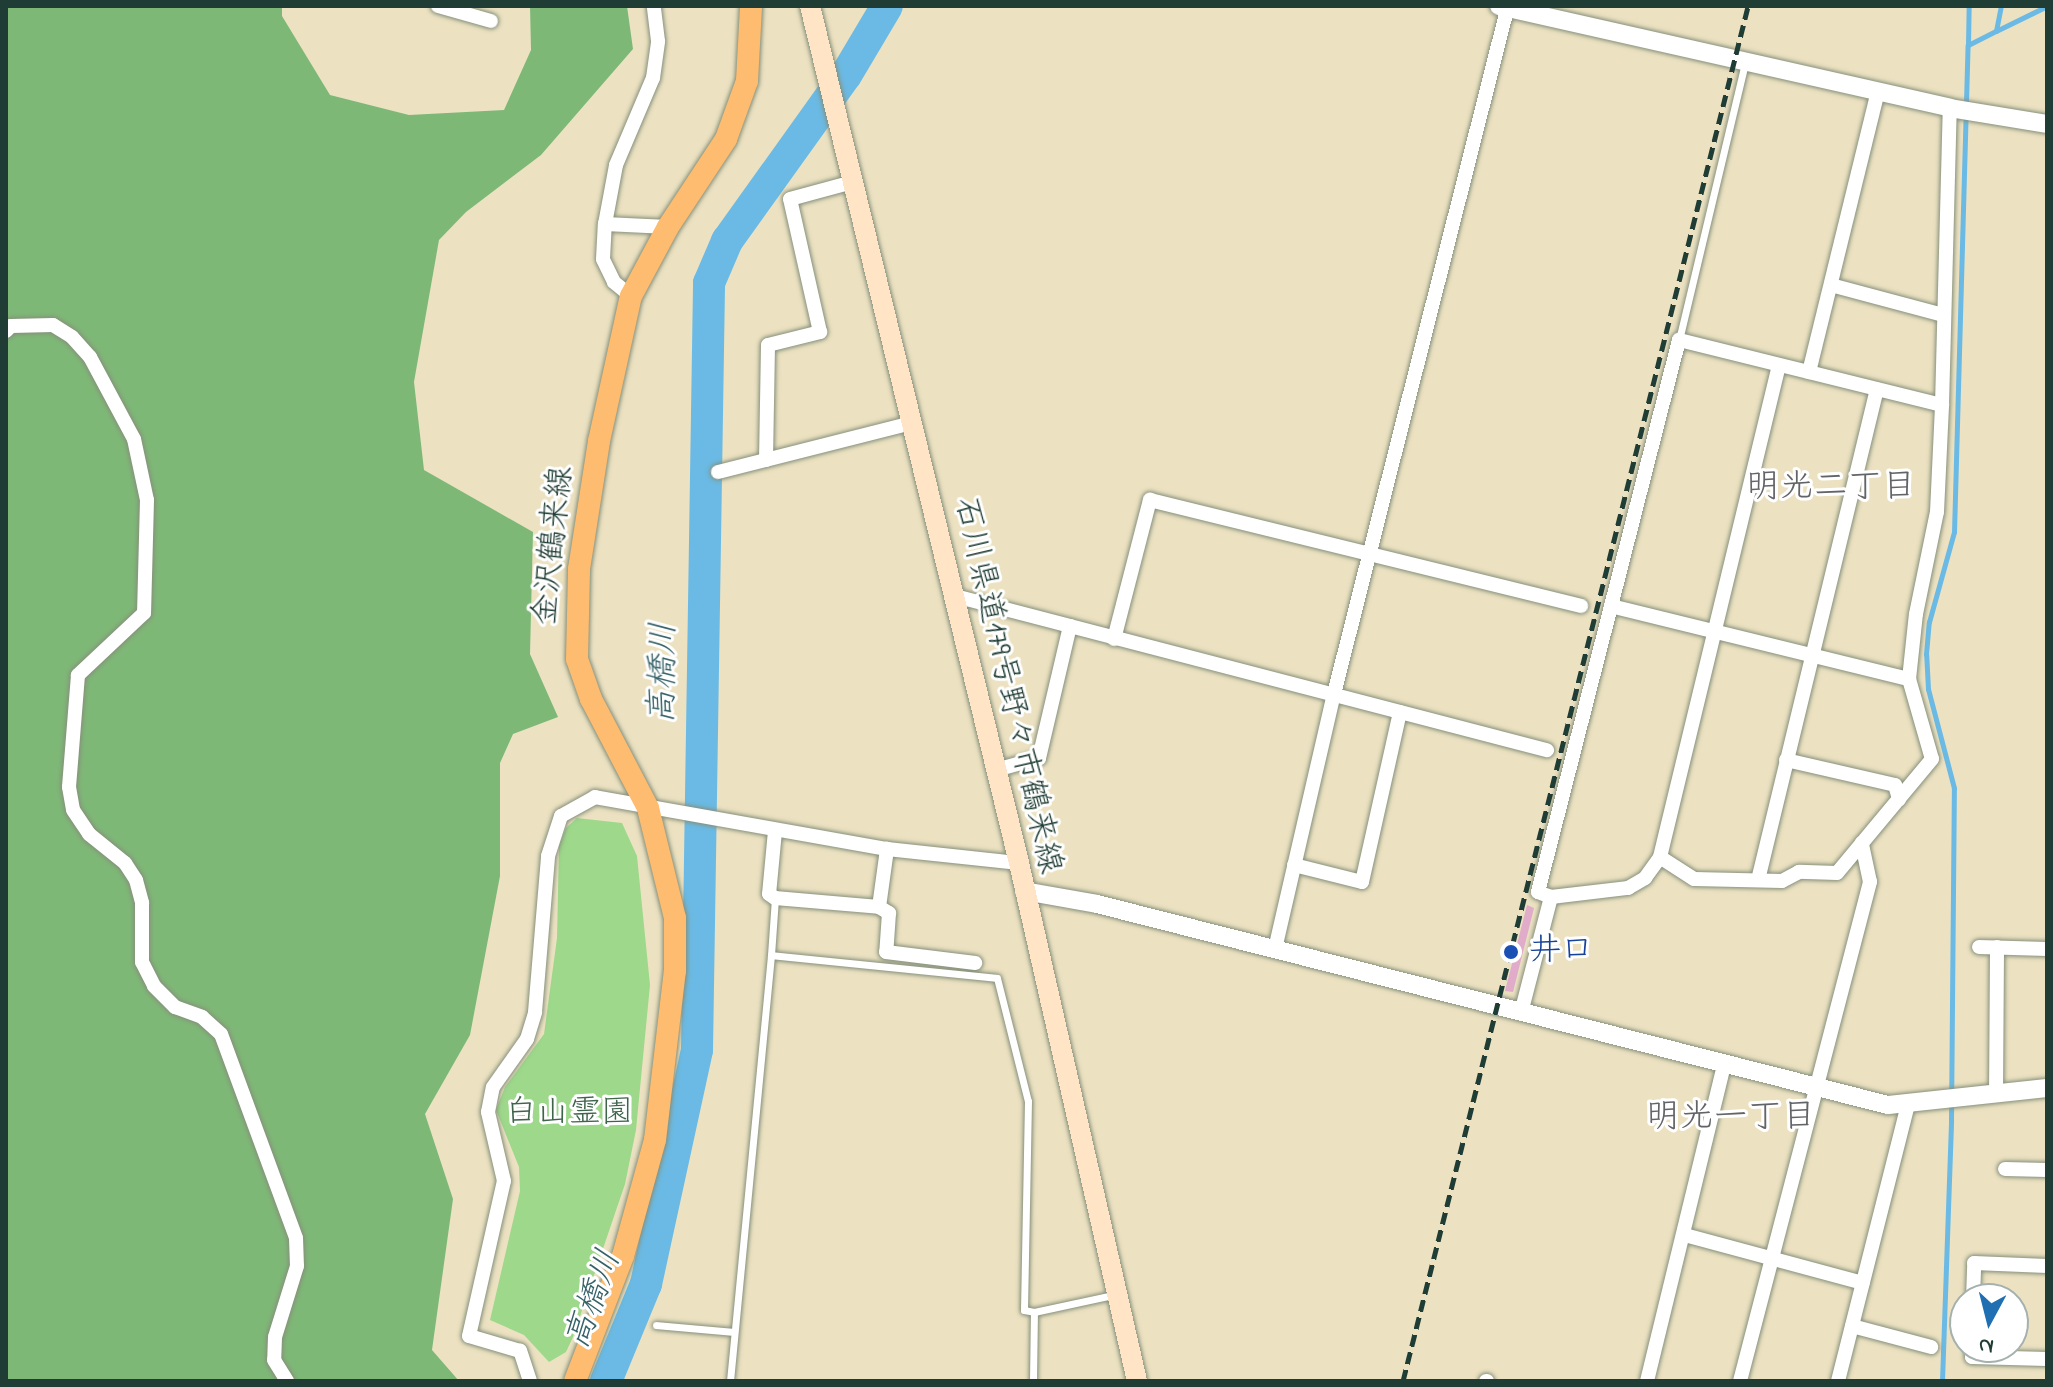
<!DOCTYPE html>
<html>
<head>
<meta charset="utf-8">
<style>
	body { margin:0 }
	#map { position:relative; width:2053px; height:1387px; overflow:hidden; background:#ece2c2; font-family:"Indie Flower","Klee One",sans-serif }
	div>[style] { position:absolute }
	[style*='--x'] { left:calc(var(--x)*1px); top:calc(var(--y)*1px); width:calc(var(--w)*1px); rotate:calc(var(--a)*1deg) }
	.green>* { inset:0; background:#9dd88b }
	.forest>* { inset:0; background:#7eb877 }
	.stream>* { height:5px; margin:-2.5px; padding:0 2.5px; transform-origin:2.5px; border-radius:2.5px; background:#6abae5 }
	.river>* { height:32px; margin:-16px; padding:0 16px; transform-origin:16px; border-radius:16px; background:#6abae5 }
	.building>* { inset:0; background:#e0acca }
	.roads { filter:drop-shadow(0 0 2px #86907b) drop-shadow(0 0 2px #86907b) }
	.service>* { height:7px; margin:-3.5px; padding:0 3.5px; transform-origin:3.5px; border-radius:3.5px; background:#fff }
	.minor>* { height:14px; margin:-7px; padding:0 7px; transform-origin:7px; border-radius:7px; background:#fff }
	.tertiary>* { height:18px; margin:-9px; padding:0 9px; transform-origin:9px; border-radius:9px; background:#fff }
	.secondary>* { height:20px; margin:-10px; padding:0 10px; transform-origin:10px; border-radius:10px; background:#ffe4c6 }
	.primary>* { height:22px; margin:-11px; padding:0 11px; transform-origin:11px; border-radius:11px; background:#febc70 }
	.rail>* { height:5px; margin-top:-2.5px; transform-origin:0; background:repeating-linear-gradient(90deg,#1f3d34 0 12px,transparent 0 18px) }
	.dots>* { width:22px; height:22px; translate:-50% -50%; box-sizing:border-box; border:4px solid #fff; border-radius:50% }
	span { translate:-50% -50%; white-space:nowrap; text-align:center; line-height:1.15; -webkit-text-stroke:6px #fff; paint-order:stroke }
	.street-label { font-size:32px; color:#1f3d34 }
	.transit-label { font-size:32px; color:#164399 }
	.left { translate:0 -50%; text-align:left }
	.park-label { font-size:32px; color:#3e644a }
	.neighbourhood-label { font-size:34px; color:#636468 }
	.water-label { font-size:34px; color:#366269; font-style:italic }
	.frame { position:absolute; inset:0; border:8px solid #1f3d34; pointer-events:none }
	.north { position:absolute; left:1949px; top:1283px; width:80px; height:80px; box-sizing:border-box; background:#fff; border:2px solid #a5b1ae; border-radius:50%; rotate:187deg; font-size:22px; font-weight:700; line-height:32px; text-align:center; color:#1f3d34 }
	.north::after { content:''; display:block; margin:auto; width:28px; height:36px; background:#1f6fb2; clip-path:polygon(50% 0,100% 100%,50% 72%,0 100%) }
</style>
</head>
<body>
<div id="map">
	<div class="green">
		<div style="clip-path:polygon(577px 818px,622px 823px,637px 856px,650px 985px,636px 1130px,625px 1184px,573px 1337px,566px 1352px,549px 1362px,524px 1335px,490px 1320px,520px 1191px,519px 1167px,496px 1110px,505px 1087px,544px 1034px,557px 938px,559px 846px,566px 828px)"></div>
	</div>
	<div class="forest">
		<div style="clip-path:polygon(6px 6px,282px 6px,282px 16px,330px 95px,409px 115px,504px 110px,531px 50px,530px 6px,627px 6px,633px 49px,541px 155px,466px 212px,439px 240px,414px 382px,424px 470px,533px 532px,530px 654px,558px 717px,513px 734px,500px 763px,500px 876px,470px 1035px,425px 1114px,453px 1199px,432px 1350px,459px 1381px,6px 1381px)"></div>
	</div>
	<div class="stream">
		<div style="--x:1996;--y:31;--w:57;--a:-26.1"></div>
		<div style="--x:1968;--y:45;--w:39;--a:-89"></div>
		<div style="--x:1942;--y:1381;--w:261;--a:-88"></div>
		<div style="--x:1951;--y:1120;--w:332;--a:-89.5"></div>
		<div style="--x:1954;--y:788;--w:102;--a:-104.7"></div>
		<div style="--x:1928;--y:689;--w:35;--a:-93"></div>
		<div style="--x:1926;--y:654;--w:32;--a:-85"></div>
		<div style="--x:1929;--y:622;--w:93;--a:-74.5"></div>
		<div style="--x:1954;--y:532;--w:487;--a:-88.4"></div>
		<div style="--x:1968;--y:45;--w:31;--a:-27"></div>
		<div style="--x:1996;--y:31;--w:25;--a:-79"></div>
	</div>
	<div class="river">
		<div style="--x:606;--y:1381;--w:105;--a:-67.6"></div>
		<div style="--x:646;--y:1284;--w:239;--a:-77.7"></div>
		<div style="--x:697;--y:1050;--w:767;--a:-89.1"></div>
		<div style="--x:709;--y:283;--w:46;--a:-66.8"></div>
		<div style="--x:727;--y:241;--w:204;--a:-54.4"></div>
		<div style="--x:846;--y:75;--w:80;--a:-59.3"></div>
	</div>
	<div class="building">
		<div style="clip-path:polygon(1527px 905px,1534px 908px,1513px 992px,1505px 991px)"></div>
	</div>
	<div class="roads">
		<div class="service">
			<div style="--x:1679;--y:340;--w:286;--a:-76.6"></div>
			<div style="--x:775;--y:898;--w:57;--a:94"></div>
			<div style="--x:771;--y:955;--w:227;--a:5.8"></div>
			<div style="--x:997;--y:978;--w:127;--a:75.9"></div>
			<div style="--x:1028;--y:1101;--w:209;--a:91.1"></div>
			<div style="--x:1024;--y:1310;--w:10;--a:11"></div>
			<div style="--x:656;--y:1325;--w:78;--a:5.1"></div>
			<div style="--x:730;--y:1381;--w:428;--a:-84.5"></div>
			<div style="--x:1033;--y:1381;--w:69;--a:-89.2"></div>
			<div style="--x:1034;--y:1312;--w:85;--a:-12.2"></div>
		</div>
		<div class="minor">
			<div style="--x:438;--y:6;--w:55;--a:15.8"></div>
			<div style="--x:605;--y:224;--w:63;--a:2.7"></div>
			<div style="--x:1831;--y:285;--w:116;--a:15"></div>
			<div style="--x:631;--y:296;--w:22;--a:-141"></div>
			<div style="--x:614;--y:282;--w:25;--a:-116"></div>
			<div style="--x:603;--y:259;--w:35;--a:-87"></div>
			<div style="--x:605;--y:224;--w:60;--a:-79.4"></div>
			<div style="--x:616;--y:165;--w:95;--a:-67"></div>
			<div style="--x:653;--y:78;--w:37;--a:-82"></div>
			<div style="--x:658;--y:41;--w:35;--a:-97"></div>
			<div style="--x:6;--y:331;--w:7;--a:-45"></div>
			<div style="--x:11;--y:326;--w:42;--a:-1.4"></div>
			<div style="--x:53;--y:325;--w:22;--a:32"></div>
			<div style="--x:72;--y:337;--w:27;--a:48"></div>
			<div style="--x:90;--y:357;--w:93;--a:61.8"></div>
			<div style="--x:134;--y:439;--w:62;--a:78"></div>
			<div style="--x:147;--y:500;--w:113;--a:91.5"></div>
			<div style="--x:144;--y:613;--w:91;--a:136.8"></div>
			<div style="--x:78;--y:675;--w:112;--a:94.6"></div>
			<div style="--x:69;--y:787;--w:23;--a:80"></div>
			<div style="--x:73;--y:810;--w:29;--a:56"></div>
			<div style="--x:89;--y:834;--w:46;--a:38.9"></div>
			<div style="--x:125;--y:863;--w:20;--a:57"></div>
			<div style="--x:136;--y:880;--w:24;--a:75"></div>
			<div style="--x:142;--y:903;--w:59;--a:90"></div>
			<div style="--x:142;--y:962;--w:27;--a:63"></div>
			<div style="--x:154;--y:986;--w:30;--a:45"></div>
			<div style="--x:175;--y:1007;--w:29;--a:20"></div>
			<div style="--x:202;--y:1017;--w:25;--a:42"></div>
			<div style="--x:221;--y:1034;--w:217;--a:69.8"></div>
			<div style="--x:296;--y:1238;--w:28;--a:88"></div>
			<div style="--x:297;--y:1266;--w:74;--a:107.2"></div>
			<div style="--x:275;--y:1337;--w:23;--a:92"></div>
			<div style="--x:274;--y:1360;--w:25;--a:58"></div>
			<div style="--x:1809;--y:372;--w:288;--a:-76.2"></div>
			<div style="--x:766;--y:460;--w:115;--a:-89"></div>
			<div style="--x:768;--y:345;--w:54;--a:-14"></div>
			<div style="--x:820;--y:332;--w:136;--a:-102.7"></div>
			<div style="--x:790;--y:199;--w:65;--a:-15.1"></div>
			<div style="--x:718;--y:472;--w:199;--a:-14.2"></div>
			<div style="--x:955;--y:596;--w:119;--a:14.6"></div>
			<div style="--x:1070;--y:626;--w:136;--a:103.2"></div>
			<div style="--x:1039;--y:758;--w:45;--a:164.4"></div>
			<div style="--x:1611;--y:606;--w:307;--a:13.8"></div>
			<div style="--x:1909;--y:679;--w:83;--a:74"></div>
			<div style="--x:1932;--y:759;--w:148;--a:129.8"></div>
			<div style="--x:1837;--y:873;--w:38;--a:-178"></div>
			<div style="--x:1799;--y:872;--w:19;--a:152"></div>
			<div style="--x:1782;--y:881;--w:88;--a:-178.7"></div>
			<div style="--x:1694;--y:879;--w:40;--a:-147.1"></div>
			<div style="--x:1070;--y:626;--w:493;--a:14.6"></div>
			<div style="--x:1114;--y:639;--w:144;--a:-75.5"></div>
			<div style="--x:1150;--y:500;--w:444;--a:13.8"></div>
			<div style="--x:1909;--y:679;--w:65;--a:-83.9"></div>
			<div style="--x:1916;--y:614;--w:104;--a:-78.4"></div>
			<div style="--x:1937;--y:512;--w:107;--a:-87.3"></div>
			<div style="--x:1786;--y:760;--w:112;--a:12.9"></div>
			<div style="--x:1895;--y:785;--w:15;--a:74"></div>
			<div style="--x:775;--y:831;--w:63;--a:95.4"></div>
			<div style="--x:769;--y:894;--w:7;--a:34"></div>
			<div style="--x:775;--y:898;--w:104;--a:4.9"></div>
			<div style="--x:879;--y:907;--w:59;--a:-82.1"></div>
			<div style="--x:1294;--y:865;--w:70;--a:14"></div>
			<div style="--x:1362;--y:882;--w:174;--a:-77.4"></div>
			<div style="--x:1758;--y:880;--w:505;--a:-76.38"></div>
			<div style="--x:1551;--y:897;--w:78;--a:-6.7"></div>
			<div style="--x:1628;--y:888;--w:20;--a:-30"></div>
			<div style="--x:1645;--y:878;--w:26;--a:-54"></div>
			<div style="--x:1660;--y:857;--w:506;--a:-76.4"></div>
			<div style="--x:879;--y:907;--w:12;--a:31"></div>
			<div style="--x:889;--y:913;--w:39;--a:94"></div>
			<div style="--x:886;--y:952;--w:90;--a:7"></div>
			<div style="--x:1979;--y:947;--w:68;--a:1.7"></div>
			<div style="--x:1275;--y:949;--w:262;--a:-77"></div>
			<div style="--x:1334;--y:694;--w:710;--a:-75.81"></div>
			<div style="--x:1521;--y:1013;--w:120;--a:-75.5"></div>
			<div style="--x:1551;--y:897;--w:14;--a:-159"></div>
			<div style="--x:1538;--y:892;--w:570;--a:-75.67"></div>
			<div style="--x:1679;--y:340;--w:271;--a:13.9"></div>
			<div style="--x:1942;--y:405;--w:297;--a:-88.5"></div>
			<div style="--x:1996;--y:1095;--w:148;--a:-89.6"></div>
			<div style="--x:2005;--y:1169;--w:42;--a:1.4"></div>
			<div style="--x:1685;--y:1235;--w:184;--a:15.1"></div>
			<div style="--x:1973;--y:1299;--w:36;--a:-88"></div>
			<div style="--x:1974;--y:1263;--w:73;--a:2.4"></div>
			<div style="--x:1852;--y:1326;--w:82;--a:14.9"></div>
			<div style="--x:1972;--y:1347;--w:10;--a:90"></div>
			<div style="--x:1972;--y:1357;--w:75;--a:1.5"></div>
			<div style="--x:530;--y:1381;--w:32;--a:-108"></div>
			<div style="--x:520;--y:1351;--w:53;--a:-163.6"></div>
			<div style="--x:469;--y:1336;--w:159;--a:-77.3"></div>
			<div style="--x:504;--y:1181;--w:71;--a:-103.1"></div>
			<div style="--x:488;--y:1112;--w:25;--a:-79"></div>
			<div style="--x:493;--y:1087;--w:59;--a:-54.7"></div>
			<div style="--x:527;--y:1039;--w:28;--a:-73"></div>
			<div style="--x:535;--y:1012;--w:157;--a:-85.2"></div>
			<div style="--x:548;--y:856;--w:42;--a:-72"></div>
			<div style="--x:561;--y:816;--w:39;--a:-29"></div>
			<div style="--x:595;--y:797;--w:297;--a:10.1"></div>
			<div style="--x:887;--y:849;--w:133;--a:6.1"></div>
			<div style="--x:1486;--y:1381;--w:1;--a:0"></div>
			<div style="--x:1647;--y:1381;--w:326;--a:-76.3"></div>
			<div style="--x:1740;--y:1381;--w:516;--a:-75.4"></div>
			<div style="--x:1870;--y:882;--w:40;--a:-102"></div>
			<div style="--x:1838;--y:1381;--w:285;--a:-75.8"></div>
		</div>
		<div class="tertiary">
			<div style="--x:1499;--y:6;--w:462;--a:12.7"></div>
			<div style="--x:1950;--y:108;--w:98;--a:9.4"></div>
			<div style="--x:1024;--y:891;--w:74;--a:10.1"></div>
			<div style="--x:1097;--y:904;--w:816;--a:14.26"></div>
			<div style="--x:1888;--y:1105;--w:160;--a:-6.1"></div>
		</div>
		<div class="secondary">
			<div style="--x:810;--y:6;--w:882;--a:76.29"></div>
			<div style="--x:1019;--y:863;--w:531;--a:77.17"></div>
		</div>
		<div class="primary">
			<div style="--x:575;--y:1381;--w:134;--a:-69"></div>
			<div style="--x:623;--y:1256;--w:120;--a:-74.6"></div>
			<div style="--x:655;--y:1140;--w:170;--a:-83.3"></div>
			<div style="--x:675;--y:971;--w:53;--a:-90"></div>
			<div style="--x:675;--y:918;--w:113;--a:-103.8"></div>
			<div style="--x:648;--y:808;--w:123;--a:-117.6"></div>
			<div style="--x:591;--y:699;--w:42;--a:-109.3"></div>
			<div style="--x:577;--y:659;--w:90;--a:-88.7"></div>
			<div style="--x:579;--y:569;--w:130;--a:-81.1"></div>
			<div style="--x:599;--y:441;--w:148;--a:-77.6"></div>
			<div style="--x:631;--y:296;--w:78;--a:-61.8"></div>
			<div style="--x:668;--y:227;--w:105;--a:-56.6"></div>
			<div style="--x:726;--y:139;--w:62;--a:-70.1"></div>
			<div style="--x:747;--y:81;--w:75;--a:-86.9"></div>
		</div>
	</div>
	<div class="rail">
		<div style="--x:1403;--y:1381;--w:1418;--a:-75.91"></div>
	</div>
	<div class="dots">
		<div style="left:1511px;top:952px;background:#1a4fb4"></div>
	</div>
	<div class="street-label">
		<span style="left:555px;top:546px;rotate:-84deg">金沢鶴来線</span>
		<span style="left:1006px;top:686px;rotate:77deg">石川県道179号野々市鶴来線</span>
	</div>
	<div class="transit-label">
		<span class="left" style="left:1529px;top:952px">井口</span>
	</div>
	<div class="park-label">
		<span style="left:569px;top:1114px">白山霊園</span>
	</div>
	<div class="neighbourhood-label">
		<span style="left:1831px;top:489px">明光二丁目</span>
		<span style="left:1731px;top:1119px">明光一丁目</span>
	</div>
	<div class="water-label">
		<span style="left:665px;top:673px;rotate:-89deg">高橋川</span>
		<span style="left:595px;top:1300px;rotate:-70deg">高橋川</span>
	</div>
	<div class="frame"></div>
	<div class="north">N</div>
</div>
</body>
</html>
